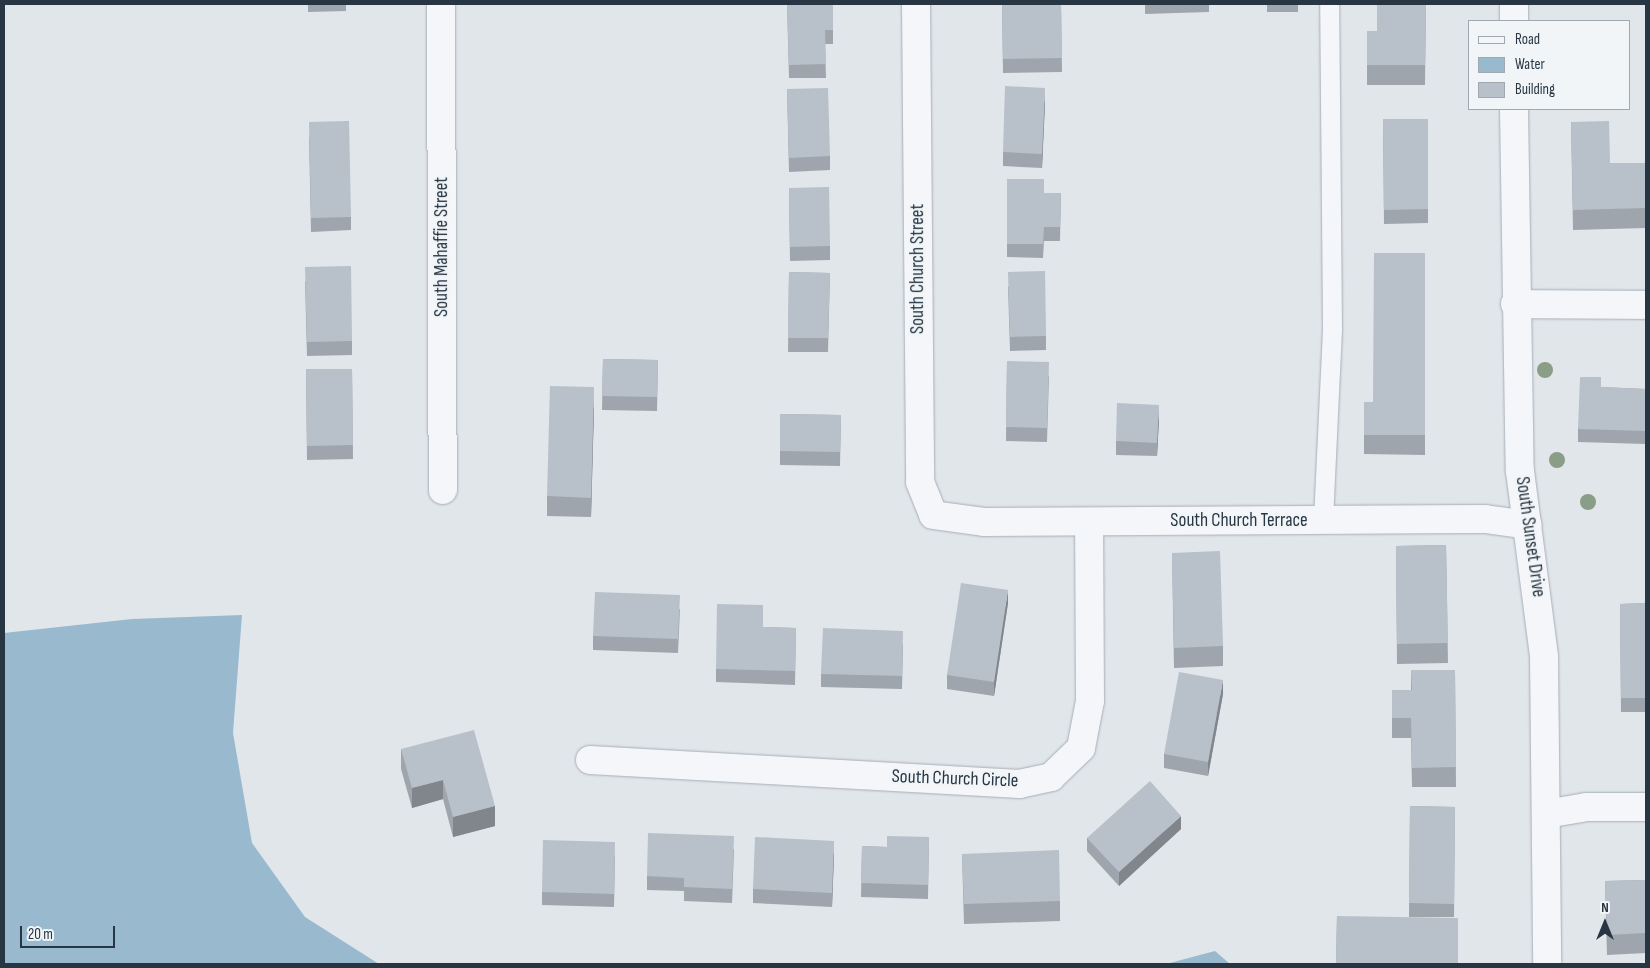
<!DOCTYPE html>
<html>
<head>
<meta charset="utf-8">
<style>
	body { margin:0 }
	#map { position:relative; width:1650px; height:968px; overflow:hidden; background:#e1e6eb; font-family:"Sofia Sans Condensed",sans-serif }
	div>[style] { position:absolute }
	[style*='--x'] { left:calc(var(--x)*1px); top:calc(var(--y)*1px); width:calc(var(--w)*1px); rotate:calc(var(--a)*1deg) }
	.water>* { inset:0; background:#99b9ce }
	.roads { filter:drop-shadow(0 0 1px #a6aeb6) drop-shadow(0 0 1px #a6aeb6) }
	.service>* { height:19px; margin:-9.5px; padding:0 9.5px; transform-origin:9.5px; border-radius:9.5px; background:#f4f6f9 }
	.minor>* { height:28px; margin:-14px; padding:0 14px; transform-origin:14px; border-radius:14px; background:#f4f6f9 }
	.trees>* { width:16px; height:16px; margin:-8px; border-radius:50%; background:#8a9d86 }
	.wall>* { inset:0; background:#9ea5ad }
	.shaded-wall>* { inset:0; background:#81868d }
	.building>* { inset:0; background:#b8c0c9 }
	span { translate:-50% -50%; white-space:nowrap; text-align:center; line-height:1.15; -webkit-text-stroke:4px #f1f5f8; paint-order:stroke }
	.street-label { font-size:19px; color:#283644 }
	.frame { position:absolute; inset:0; border:5px solid #283644; pointer-events:none }
	.legend { position:absolute; left:1468px; top:20px; width:162px; height:90px; box-sizing:border-box; background:#f1f5f8; border:1px solid #a1a9b0; margin:0; padding:6px 9px; list-style:none; font-size:15px; color:#283644 }
	.legend li { display:flex; align-items:center; gap:10px; height:25px }
	.legend b { width:25px; border:1px solid #a1a9b0 }
	.north { position:absolute; left:1580px; top:898px; width:50px; height:50px; -webkit-text-stroke:4px #f1f5f8; paint-order:stroke; rotate:0deg; font-size:14px; font-weight:700; line-height:20px; text-align:center; color:#283644 }
	.north::after { content:''; display:block; margin:auto; width:18px; height:22px; background:#283644; clip-path:polygon(50% 0,100% 100%,50% 72%,0 100%) }
	.scale { position:absolute; left:20px; top:926px; width:95px; height:22px; box-sizing:border-box; border:2px solid #283644; border-top:0; padding-left:6px; font-size:15px; line-height:18px; white-space:nowrap; color:#283644; -webkit-text-stroke:4px #f1f5f8; paint-order:stroke }
</style>
</head>
<body>
<div id="map">
	<div class="water">
		<div style="clip-path:polygon(242px 615px,233px 733px,252px 843px,305px 917px,379px 964px,4px 964px,4px 633px,132px 619px)"></div>
		<div style="clip-path:polygon(1215px 951px,1230px 964px,1166px 964px)"></div>
	</div>
	<div class="roads">
		<div class="service">
			<div style="--x:1323;--y:520;--w:192;--a:-87.3"></div>
			<div style="--x:1332;--y:328;--w:324;--a:-90.5"></div>
		</div>
		<div class="minor">
			<div style="--x:441;--y:4;--w:486;--a:89.8"></div>
			<div style="--x:916;--y:4;--w:478;--a:89.5"></div>
			<div style="--x:920;--y:482;--w:35;--a:68"></div>
			<div style="--x:933;--y:515;--w:51;--a:7.8"></div>
			<div style="--x:984;--y:522;--w:501;--a:-0.34"></div>
			<div style="--x:1485;--y:519;--w:43;--a:7.9"></div>
			<div style="--x:1514;--y:4;--w:17;--a:90"></div>
			<div style="--x:1514;--y:109;--w:362;--a:89.1"></div>
			<div style="--x:1520;--y:471;--w:188;--a:82.6"></div>
			<div style="--x:1544;--y:657;--w:307;--a:89.4"></div>
			<div style="--x:1515;--y:304;--w:131;--a:0.4"></div>
			<div style="--x:590;--y:760;--w:430;--a:3.2"></div>
			<div style="--x:1019;--y:784;--w:33;--a:-12"></div>
			<div style="--x:1051;--y:777;--w:42;--a:-44"></div>
			<div style="--x:1081;--y:748;--w:48;--a:-79.2"></div>
			<div style="--x:1090;--y:701;--w:179;--a:-90.3"></div>
			<div style="--x:1546;--y:814;--w:42;--a:-9.7"></div>
			<div style="--x:1587;--y:807;--w:59;--a:0"></div>
		</div>
	</div>
	<div class="trees">
		<div style="left:1545px;top:370px"></div>
		<div style="left:1557px;top:460px"></div>
		<div style="left:1588px;top:502px"></div>
	</div>
	<div class="wall">
		<div style="clip-path:polygon(308px 4px,346px 4px,346px 11px,308px 12px)"></div>
		<div style="clip-path:polygon(787px 4px,833px 4px,833px 44px,825px 44px,826px 78px,789px 78px)"></div>
		<div style="clip-path:polygon(1002px 4px,1061px 4px,1062px 72px,1003px 73px)"></div>
		<div style="clip-path:polygon(1145px 4px,1209px 4px,1209px 12px,1145px 14px)"></div>
		<div style="clip-path:polygon(1267px 4px,1298px 4px,1298px 12px,1267px 12px)"></div>
		<div style="clip-path:polygon(1426px 4px,1425px 85px,1367px 85px,1367px 31px,1377px 31px)"></div>
		<div style="clip-path:polygon(787px 89px,830px 156px,830px 170px,789px 172px)"></div>
		<div style="clip-path:polygon(1045px 102px,1042px 168px,1003px 166px,1003px 152px)"></div>
		<div style="clip-path:polygon(1383px 119px,1428px 119px,1428px 223px,1384px 224px)"></div>
		<div style="clip-path:polygon(1571px 122px,1610px 163px,1646px 163px,1646px 228px,1573px 230px)"></div>
		<div style="clip-path:polygon(309px 136px,351px 217px,351px 230px,311px 232px)"></div>
		<div style="clip-path:polygon(1007px 179px,1044px 193px,1061px 193px,1060px 241px,1044px 241px,1043px 258px,1007px 257px)"></div>
		<div style="clip-path:polygon(789px 188px,830px 246px,830px 260px,790px 261px)"></div>
		<div style="clip-path:polygon(1425px 253px,1425px 455px,1364px 454px,1364px 402px,1373px 402px)"></div>
		<div style="clip-path:polygon(789px 272px,830px 273px,828px 352px,788px 352px)"></div>
		<div style="clip-path:polygon(305px 281px,352px 341px,352px 355px,307px 356px)"></div>
		<div style="clip-path:polygon(1008px 286px,1046px 336px,1046px 350px,1010px 351px)"></div>
		<div style="clip-path:polygon(603px 359px,658px 360px,657px 411px,602px 410px)"></div>
		<div style="clip-path:polygon(1007px 361px,1049px 376px,1047px 442px,1006px 441px)"></div>
		<div style="clip-path:polygon(306px 369px,352px 369px,353px 459px,307px 460px)"></div>
		<div style="clip-path:polygon(1601px 387px,1646px 389px,1646px 444px,1578px 442px,1578px 429px)"></div>
		<div style="clip-path:polygon(594px 407px,591px 517px,547px 516px,547px 496px)"></div>
		<div style="clip-path:polygon(780px 414px,841px 415px,840px 466px,780px 465px)"></div>
		<div style="clip-path:polygon(1159px 419px,1157px 456px,1116px 455px,1116px 441px)"></div>
		<div style="clip-path:polygon(1446px 545px,1448px 663px,1397px 664px,1396px 546px)"></div>
		<div style="clip-path:polygon(1172px 553px,1223px 646px,1223px 666px,1174px 668px)"></div>
		<div style="clip-path:polygon(1008px 603px,994px 696px,947px 689px,947px 675px)"></div>
		<div style="clip-path:polygon(1646px 603px,1646px 712px,1621px 712px,1620px 604px)"></div>
		<div style="clip-path:polygon(680px 609px,678px 653px,593px 650px,593px 636px)"></div>
		<div style="clip-path:polygon(763px 627px,796px 628px,795px 685px,716px 682px,716px 669px)"></div>
		<div style="clip-path:polygon(903px 644px,902px 689px,821px 687px,821px 674px)"></div>
		<div style="clip-path:polygon(1411px 670px,1455px 670px,1456px 787px,1412px 787px,1411px 738px,1392px 738px,1392px 690px,1411px 690px)"></div>
		<div style="clip-path:polygon(1223px 694px,1208px 776px,1164px 768px,1164px 754px)"></div>
		<div style="clip-path:polygon(401px 749px,495px 806px,495px 826px,453px 837px,443px 799px,412px 808px,401px 769px)"></div>
		<div style="clip-path:polygon(1410px 806px,1455px 807px,1454px 917px,1409px 917px)"></div>
		<div style="clip-path:polygon(1181px 829px,1119px 886px,1087px 851px,1087px 838px)"></div>
		<div style="clip-path:polygon(929px 837px,928px 899px,861px 897px,862px 846px,887px 847px)"></div>
		<div style="clip-path:polygon(734px 849px,732px 903px,684px 901px,684px 891px,647px 890px,647px 876px)"></div>
		<div style="clip-path:polygon(834px 854px,832px 907px,753px 903px,753px 889px)"></div>
		<div style="clip-path:polygon(962px 854px,1060px 901px,1060px 921px,964px 924px)"></div>
		<div style="clip-path:polygon(615px 856px,614px 907px,542px 905px,542px 892px)"></div>
		<div style="clip-path:polygon(1646px 880px,1646px 953px,1607px 955px,1605px 881px)"></div>
		<div style="clip-path:polygon(1337px 916px,1458px 964px,1336px 964px)"></div>
	</div>
	<div class="shaded-wall">
		<div style="clip-path:polygon(1045px 88px,1045px 102px,1042px 168px,1042px 154px)"></div>
		<div style="clip-path:polygon(594px 387px,594px 407px,591px 517px,591px 498px)"></div>
		<div style="clip-path:polygon(1159px 405px,1159px 419px,1157px 456px,1157px 443px)"></div>
		<div style="clip-path:polygon(1008px 590px,1008px 603px,994px 696px,994px 682px)"></div>
		<div style="clip-path:polygon(1223px 680px,1223px 694px,1208px 776px,1208px 762px)"></div>
		<div style="clip-path:polygon(443px 780px,443px 799px,412px 808px,412px 788px)"></div>
		<div style="clip-path:polygon(495px 806px,495px 826px,453px 837px,453px 817px)"></div>
		<div style="clip-path:polygon(1181px 816px,1181px 829px,1119px 886px,1119px 872px)"></div>
		<div style="clip-path:polygon(834px 841px,834px 854px,832px 907px,832px 893px)"></div>
	</div>
	<div class="building">
		<div style="clip-path:polygon(787px 4px,833px 4px,833px 30px,825px 30px,826px 64px,789px 65px)"></div>
		<div style="clip-path:polygon(1002px 4px,1061px 4px,1062px 58px,1003px 59px)"></div>
		<div style="clip-path:polygon(1377px 4px,1426px 4px,1425px 65px,1367px 65px,1367px 31px,1377px 31px)"></div>
		<div style="clip-path:polygon(1005px 86px,1045px 88px,1042px 154px,1003px 152px)"></div>
		<div style="clip-path:polygon(828px 88px,830px 156px,789px 158px,787px 89px)"></div>
		<div style="clip-path:polygon(1383px 119px,1428px 119px,1428px 209px,1384px 210px)"></div>
		<div style="clip-path:polygon(349px 121px,351px 217px,311px 218px,309px 122px)"></div>
		<div style="clip-path:polygon(1609px 121px,1610px 163px,1646px 163px,1646px 208px,1573px 210px,1571px 122px)"></div>
		<div style="clip-path:polygon(1007px 179px,1044px 179px,1044px 193px,1061px 193px,1060px 227px,1044px 227px,1043px 244px,1007px 244px)"></div>
		<div style="clip-path:polygon(829px 187px,830px 246px,790px 247px,789px 188px)"></div>
		<div style="clip-path:polygon(1374px 253px,1425px 253px,1425px 435px,1364px 435px,1364px 402px,1373px 402px)"></div>
		<div style="clip-path:polygon(351px 266px,352px 341px,307px 342px,305px 267px)"></div>
		<div style="clip-path:polygon(1045px 271px,1046px 336px,1010px 337px,1008px 272px)"></div>
		<div style="clip-path:polygon(789px 272px,830px 273px,828px 338px,788px 338px)"></div>
		<div style="clip-path:polygon(603px 359px,658px 360px,657px 397px,602px 396px)"></div>
		<div style="clip-path:polygon(1007px 361px,1049px 362px,1047px 428px,1006px 427px)"></div>
		<div style="clip-path:polygon(306px 369px,352px 369px,353px 445px,307px 446px)"></div>
		<div style="clip-path:polygon(1580px 377px,1601px 377px,1601px 387px,1646px 389px,1646px 431px,1578px 429px)"></div>
		<div style="clip-path:polygon(550px 386px,594px 387px,591px 498px,547px 496px)"></div>
		<div style="clip-path:polygon(1117px 403px,1159px 405px,1157px 443px,1116px 441px)"></div>
		<div style="clip-path:polygon(780px 414px,841px 415px,840px 452px,780px 451px)"></div>
		<div style="clip-path:polygon(1446px 545px,1448px 643px,1397px 644px,1396px 546px)"></div>
		<div style="clip-path:polygon(1220px 551px,1223px 646px,1174px 648px,1172px 553px)"></div>
		<div style="clip-path:polygon(961px 583px,1008px 590px,994px 682px,947px 675px)"></div>
		<div style="clip-path:polygon(595px 592px,680px 595px,678px 639px,593px 636px)"></div>
		<div style="clip-path:polygon(1646px 603px,1646px 698px,1621px 698px,1620px 604px)"></div>
		<div style="clip-path:polygon(717px 604px,763px 605px,763px 627px,796px 628px,795px 671px,716px 669px)"></div>
		<div style="clip-path:polygon(823px 628px,903px 631px,902px 676px,821px 674px)"></div>
		<div style="clip-path:polygon(1411px 670px,1455px 670px,1456px 767px,1412px 768px,1411px 718px,1392px 718px,1392px 690px,1412px 690px)"></div>
		<div style="clip-path:polygon(1179px 672px,1223px 680px,1208px 762px,1164px 754px)"></div>
		<div style="clip-path:polygon(474px 730px,495px 806px,453px 817px,443px 780px,412px 788px,401px 749px)"></div>
		<div style="clip-path:polygon(1150px 781px,1181px 816px,1119px 872px,1087px 838px)"></div>
		<div style="clip-path:polygon(1410px 806px,1455px 807px,1454px 904px,1409px 903px)"></div>
		<div style="clip-path:polygon(648px 833px,734px 836px,732px 889px,684px 887px,684px 878px,647px 876px)"></div>
		<div style="clip-path:polygon(887px 836px,929px 837px,928px 885px,861px 883px,862px 846px,887px 847px)"></div>
		<div style="clip-path:polygon(755px 837px,834px 841px,832px 893px,753px 889px)"></div>
		<div style="clip-path:polygon(543px 840px,615px 842px,614px 894px,542px 892px)"></div>
		<div style="clip-path:polygon(1059px 850px,1060px 901px,964px 904px,962px 854px)"></div>
		<div style="clip-path:polygon(1646px 880px,1646px 933px,1607px 935px,1605px 881px)"></div>
		<div style="clip-path:polygon(1337px 916px,1458px 918px,1458px 964px,1336px 963px)"></div>
	</div>
	<div class="street-label">
		<span style="left:442px;top:247px;rotate:-90deg">South Mahaffie Street</span>
		<span style="left:918px;top:269px;rotate:-90deg">South Church Street</span>
		<span style="left:1239px;top:521px">South Church Terrace</span>
		<span style="left:1530px;top:537px;rotate:82deg">South Sunset Drive</span>
		<span style="left:955px;top:779px;rotate:2deg">South Church Circle</span>
	</div>
	<div class="frame"></div>
	<ul class="legend">
	<li><b style="height:6px;background:#f4f6f9"></b>Road</li>
	<li><b style="height:14px;background:#99b9ce"></b>Water</li>
	<li><b style="height:14px;background:#b8c0c9"></b>Building</li>
	</ul>
	<div class="north">N</div>
	<div class="scale">20 m</div>
</div>
</body>
</html>
